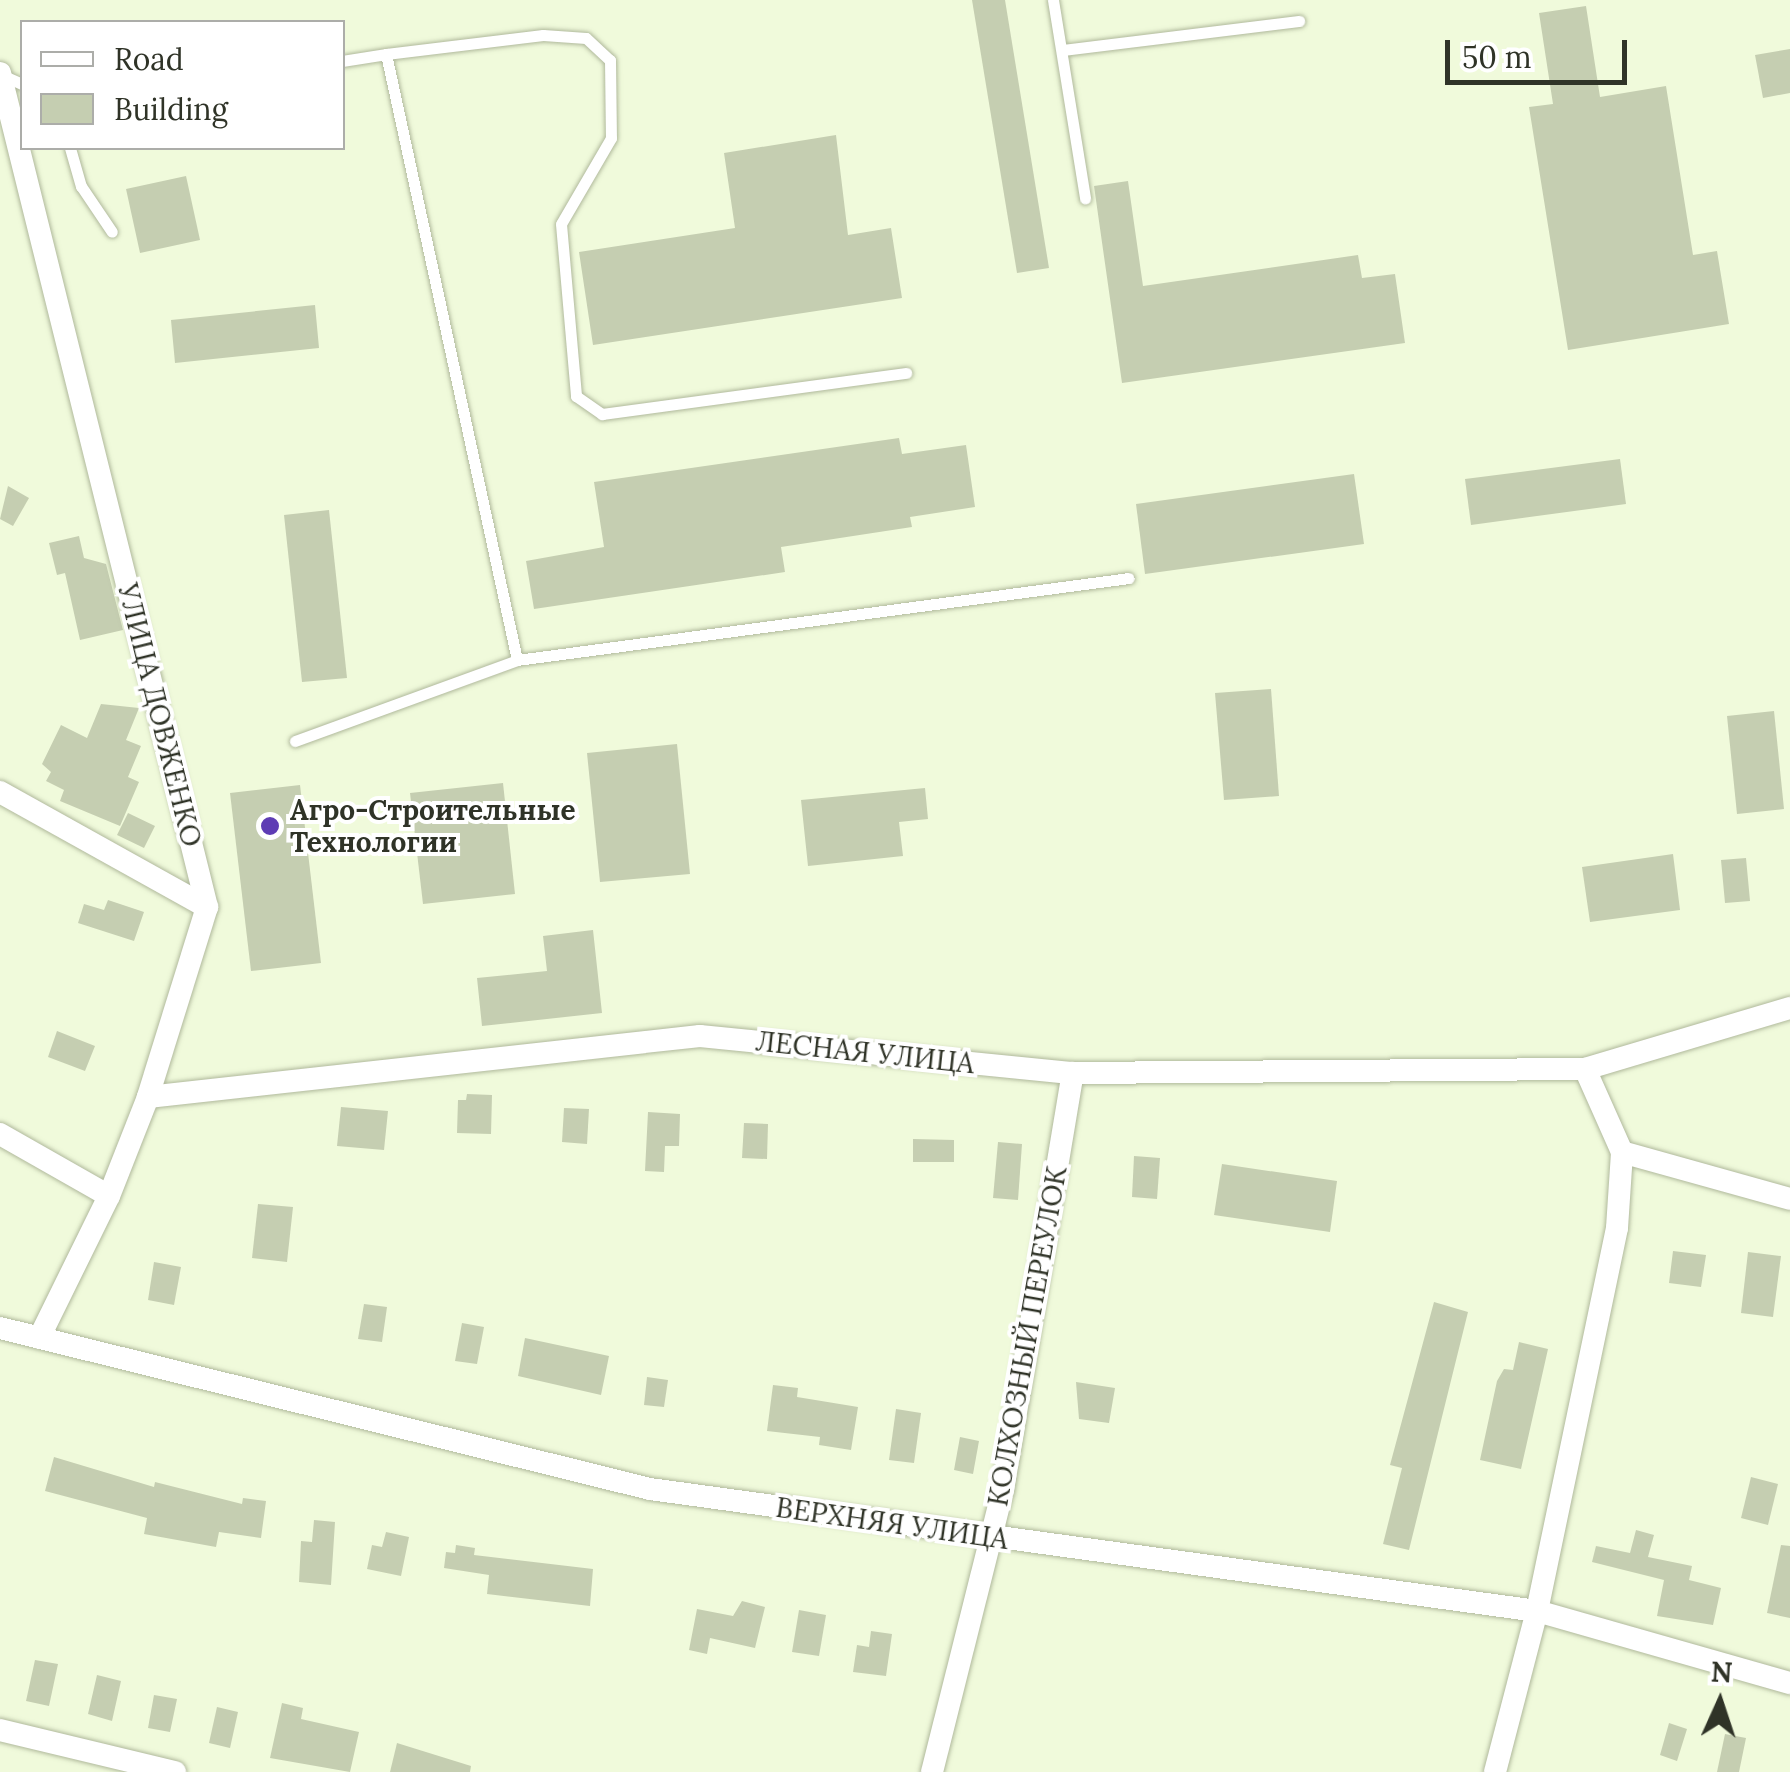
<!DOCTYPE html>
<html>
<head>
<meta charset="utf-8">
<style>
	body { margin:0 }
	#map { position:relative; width:1790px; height:1772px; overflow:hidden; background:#f0fadb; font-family:Lora,serif }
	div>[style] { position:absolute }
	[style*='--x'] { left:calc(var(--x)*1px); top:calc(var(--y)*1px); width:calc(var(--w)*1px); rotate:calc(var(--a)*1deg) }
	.building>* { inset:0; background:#c5ceb1 }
	.roads { filter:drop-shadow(0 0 2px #b0b99c) drop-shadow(0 0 2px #b0b99c) }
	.service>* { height:11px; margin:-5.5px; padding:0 5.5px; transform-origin:5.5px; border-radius:5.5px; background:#fff }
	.minor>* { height:22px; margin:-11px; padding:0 11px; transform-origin:11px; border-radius:11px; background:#fff }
	.dots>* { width:28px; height:28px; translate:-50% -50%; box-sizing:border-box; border:5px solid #fff; border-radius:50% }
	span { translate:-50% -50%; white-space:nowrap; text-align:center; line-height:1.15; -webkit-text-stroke:8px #fff; paint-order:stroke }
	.street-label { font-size:28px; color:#2f3327 }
	.poi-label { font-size:28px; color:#2f3327; font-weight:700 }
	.left { translate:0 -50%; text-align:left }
	.legend { position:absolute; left:20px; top:20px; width:325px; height:130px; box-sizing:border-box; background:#fff; border:2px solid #acada9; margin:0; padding:12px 18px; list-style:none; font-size:30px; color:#2f3327 }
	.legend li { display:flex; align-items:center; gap:20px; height:50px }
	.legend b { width:50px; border:2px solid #acada9 }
	.north { position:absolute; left:1670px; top:1652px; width:100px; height:100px; -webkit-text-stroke:8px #fff; paint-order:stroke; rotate:3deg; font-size:28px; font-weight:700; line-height:40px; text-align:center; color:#2f3327 }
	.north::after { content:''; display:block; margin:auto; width:35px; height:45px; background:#2f3327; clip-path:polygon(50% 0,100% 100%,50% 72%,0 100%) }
	.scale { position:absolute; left:1445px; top:40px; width:182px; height:45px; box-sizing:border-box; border:5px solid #2f3327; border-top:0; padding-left:12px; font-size:30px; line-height:35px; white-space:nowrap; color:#2f3327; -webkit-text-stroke:8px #fff; paint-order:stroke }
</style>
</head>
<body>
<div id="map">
	<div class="building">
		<div style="clip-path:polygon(972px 0,1005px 0,1049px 268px,1017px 273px)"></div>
		<div style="clip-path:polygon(1586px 6px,1600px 97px,1666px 86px,1693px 255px,1717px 251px,1729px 324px,1568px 350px,1529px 107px,1553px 104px,1539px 13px)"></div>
		<div style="clip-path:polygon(1790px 49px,1790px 93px,1763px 98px,1755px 55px)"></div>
		<div style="clip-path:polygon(836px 135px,848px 235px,891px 228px,902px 298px,593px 345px,579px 252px,735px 228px,724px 153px)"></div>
		<div style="clip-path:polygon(186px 176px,200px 240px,140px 253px,126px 189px)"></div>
		<div style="clip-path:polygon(1128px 181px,1143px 286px,1358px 255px,1362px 278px,1395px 274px,1405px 343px,1122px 383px,1094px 186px)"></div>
		<div style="clip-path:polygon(315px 305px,319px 348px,175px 363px,171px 320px)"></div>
		<div style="clip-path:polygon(899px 438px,902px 454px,966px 445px,975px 507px,910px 517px,912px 527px,781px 547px,785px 572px,534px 609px,526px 561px,604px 547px,594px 482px)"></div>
		<div style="clip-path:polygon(1620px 459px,1626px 504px,1471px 525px,1465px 479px)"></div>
		<div style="clip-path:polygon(1354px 474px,1364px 544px,1145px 574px,1136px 504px)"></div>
		<div style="clip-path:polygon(8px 486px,29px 498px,13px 526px,0 519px)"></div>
		<div style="clip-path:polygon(329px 510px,347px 678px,302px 682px,284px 515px)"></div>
		<div style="clip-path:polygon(79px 536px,84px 558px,106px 564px,123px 630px,80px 640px,65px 573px,57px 575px,49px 543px)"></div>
		<div style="clip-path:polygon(1271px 689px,1279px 796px,1224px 800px,1215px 693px)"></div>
		<div style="clip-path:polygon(101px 704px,139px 708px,126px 740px,141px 746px,128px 777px,139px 782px,120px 826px,60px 801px,64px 790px,46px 781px,51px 772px,42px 764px,61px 725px,87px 738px)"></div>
		<div style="clip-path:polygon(1774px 711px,1784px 809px,1737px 814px,1727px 716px)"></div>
		<div style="clip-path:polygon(677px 744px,690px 874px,600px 882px,587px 753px)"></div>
		<div style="clip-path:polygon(503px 783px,515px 894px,423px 904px,410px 793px)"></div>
		<div style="clip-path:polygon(300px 785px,321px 963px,251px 971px,230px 793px)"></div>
		<div style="clip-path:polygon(925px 788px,928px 819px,899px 822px,903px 856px,808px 866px,801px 800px)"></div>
		<div style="clip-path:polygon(128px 813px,155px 826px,144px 848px,117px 835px)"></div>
		<div style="clip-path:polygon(1673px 854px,1680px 910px,1590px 922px,1582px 867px)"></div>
		<div style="clip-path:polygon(1746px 858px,1750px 901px,1725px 903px,1721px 860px)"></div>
		<div style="clip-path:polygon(108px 900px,144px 912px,134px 941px,78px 923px,84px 904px,104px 910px)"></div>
		<div style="clip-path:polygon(593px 930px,602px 1013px,482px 1026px,477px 978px,547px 971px,543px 936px)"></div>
		<div style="clip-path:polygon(57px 1031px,95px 1046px,85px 1071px,48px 1057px)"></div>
		<div style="clip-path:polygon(467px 1094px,492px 1095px,491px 1134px,457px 1133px,458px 1100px,466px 1100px)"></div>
		<div style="clip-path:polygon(341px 1107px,388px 1111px,384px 1150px,337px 1146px)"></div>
		<div style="clip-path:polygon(564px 1108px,589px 1109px,587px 1144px,562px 1142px)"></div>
		<div style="clip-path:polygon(648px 1112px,680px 1114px,679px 1146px,665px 1146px,664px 1172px,645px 1171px)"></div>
		<div style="clip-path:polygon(744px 1123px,768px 1124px,767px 1159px,742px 1158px)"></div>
		<div style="clip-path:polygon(913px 1139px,954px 1140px,954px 1162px,913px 1162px)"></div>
		<div style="clip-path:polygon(998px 1142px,1022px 1144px,1018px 1200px,993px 1198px)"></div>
		<div style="clip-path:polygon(1134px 1156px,1160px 1158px,1157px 1199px,1132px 1197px)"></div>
		<div style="clip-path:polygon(1222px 1164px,1337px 1181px,1330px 1232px,1214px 1215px)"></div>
		<div style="clip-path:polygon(258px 1204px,293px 1207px,287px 1262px,252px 1258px)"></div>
		<div style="clip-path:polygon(1673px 1251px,1706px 1255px,1701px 1287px,1669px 1283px)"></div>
		<div style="clip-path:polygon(1748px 1252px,1781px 1256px,1773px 1317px,1741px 1313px)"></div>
		<div style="clip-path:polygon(154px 1262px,181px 1267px,174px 1305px,148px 1300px)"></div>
		<div style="clip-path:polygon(1434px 1302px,1468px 1312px,1409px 1550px,1383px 1544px,1402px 1468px,1390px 1465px)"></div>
		<div style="clip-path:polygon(364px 1304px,387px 1307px,382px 1342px,358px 1339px)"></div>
		<div style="clip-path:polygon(462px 1323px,484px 1327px,477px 1364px,455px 1361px)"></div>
		<div style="clip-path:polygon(525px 1338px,609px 1356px,601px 1395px,518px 1376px)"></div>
		<div style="clip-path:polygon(1519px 1342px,1548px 1349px,1521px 1469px,1480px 1460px,1497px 1381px,1504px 1369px,1513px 1370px)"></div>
		<div style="clip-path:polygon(647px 1377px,668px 1380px,664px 1407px,644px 1405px)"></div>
		<div style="clip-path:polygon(1076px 1382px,1115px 1388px,1109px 1423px,1079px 1419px)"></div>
		<div style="clip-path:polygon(773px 1385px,798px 1388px,797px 1397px,858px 1407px,851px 1450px,819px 1445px,820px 1437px,767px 1431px)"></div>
		<div style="clip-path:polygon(896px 1409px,921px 1413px,914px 1463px,889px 1460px)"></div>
		<div style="clip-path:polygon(960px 1437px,979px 1441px,973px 1474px,954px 1470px)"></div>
		<div style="clip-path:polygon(54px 1457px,154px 1487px,155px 1482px,242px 1504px,243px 1498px,266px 1501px,261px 1538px,219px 1532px,216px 1547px,144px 1534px,147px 1518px,45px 1491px)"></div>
		<div style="clip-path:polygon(1751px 1477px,1778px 1484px,1768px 1525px,1741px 1518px)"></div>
		<div style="clip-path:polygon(314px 1520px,335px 1522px,331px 1585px,299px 1582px,301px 1541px,312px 1542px)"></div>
		<div style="clip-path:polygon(1636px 1530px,1654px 1535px,1648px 1557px,1692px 1566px,1689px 1580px,1721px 1588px,1713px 1625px,1657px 1616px,1664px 1580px,1592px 1562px,1596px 1546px,1630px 1553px)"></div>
		<div style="clip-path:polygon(386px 1532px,409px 1537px,401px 1576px,367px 1569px,372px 1545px,382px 1547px)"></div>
		<div style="clip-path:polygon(456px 1545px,475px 1548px,474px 1555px,593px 1569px,590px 1606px,487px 1594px,489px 1575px,444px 1568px,446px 1552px,455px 1553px)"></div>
		<div style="clip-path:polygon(1781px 1545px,1790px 1546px,1790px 1618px,1767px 1613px)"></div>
		<div style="clip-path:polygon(742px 1601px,765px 1607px,755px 1648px,710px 1638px,707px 1654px,689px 1650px,697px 1609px,733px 1616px)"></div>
		<div style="clip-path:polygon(799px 1610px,826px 1615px,819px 1656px,792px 1652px)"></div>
		<div style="clip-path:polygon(871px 1631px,892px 1634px,886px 1676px,853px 1672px,857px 1645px,869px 1647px)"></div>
		<div style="clip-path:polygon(35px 1660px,58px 1664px,49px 1706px,26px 1701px)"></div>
		<div style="clip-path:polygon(97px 1675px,121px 1681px,112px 1721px,88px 1714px)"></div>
		<div style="clip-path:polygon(154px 1695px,177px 1699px,170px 1732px,148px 1728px)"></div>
		<div style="clip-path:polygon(282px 1703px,303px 1708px,301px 1719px,359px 1732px,350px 1772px,270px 1758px)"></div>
		<div style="clip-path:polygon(217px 1707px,238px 1712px,230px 1748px,209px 1743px)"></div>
		<div style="clip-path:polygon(1669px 1723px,1687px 1729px,1677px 1761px,1660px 1755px)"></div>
		<div style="clip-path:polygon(1725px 1734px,1746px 1738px,1739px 1772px,1717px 1772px)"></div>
		<div style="clip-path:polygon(397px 1743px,471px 1766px,470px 1772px,390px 1772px)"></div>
	</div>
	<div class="roads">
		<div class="service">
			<div style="--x:1053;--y:0;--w:201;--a:80.8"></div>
			<div style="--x:1062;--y:50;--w:239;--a:-7"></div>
			<div style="--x:386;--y:54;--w:158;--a:-6.9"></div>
			<div style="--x:543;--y:35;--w:43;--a:4"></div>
			<div style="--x:586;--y:38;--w:33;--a:43"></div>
			<div style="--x:610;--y:60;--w:78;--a:89.3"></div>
			<div style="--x:611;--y:138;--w:99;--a:120.2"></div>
			<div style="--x:561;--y:224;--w:173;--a:85"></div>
			<div style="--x:576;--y:396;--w:32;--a:35"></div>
			<div style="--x:602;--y:414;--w:307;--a:-7.7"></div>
			<div style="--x:342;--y:61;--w:45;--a:-9"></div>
			<div style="--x:386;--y:54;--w:620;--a:77.8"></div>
			<div style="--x:4;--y:76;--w:20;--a:24"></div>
			<div style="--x:70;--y:148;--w:40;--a:74"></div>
			<div style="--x:81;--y:186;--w:55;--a:56"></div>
			<div style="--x:295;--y:741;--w:236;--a:-20"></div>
			<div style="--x:517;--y:660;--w:617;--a:-7.63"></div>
		</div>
		<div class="minor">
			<div style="--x:0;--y:73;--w:859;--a:76.06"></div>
			<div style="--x:207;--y:907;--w:199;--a:107.3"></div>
			<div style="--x:148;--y:1097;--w:106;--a:111.5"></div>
			<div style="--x:109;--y:1196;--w:158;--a:116.2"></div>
			<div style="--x:0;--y:792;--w:237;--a:29.1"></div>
			<div style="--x:148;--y:1097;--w:555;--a:-6.31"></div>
			<div style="--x:700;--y:1036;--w:375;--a:5.7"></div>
			<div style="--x:1073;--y:1073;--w:512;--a:-0.45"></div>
			<div style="--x:1585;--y:1069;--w:214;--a:-16.6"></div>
			<div style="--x:0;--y:1134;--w:125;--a:29.6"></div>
			<div style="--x:1622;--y:1152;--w:174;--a:15.6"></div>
			<div style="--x:0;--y:1328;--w:670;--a:13.91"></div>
			<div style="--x:650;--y:1489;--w:895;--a:7.83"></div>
			<div style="--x:1537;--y:1611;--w:263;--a:15.9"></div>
			<div style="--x:0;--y:1730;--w:180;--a:13.5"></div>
			<div style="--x:932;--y:1772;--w:291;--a:-75.9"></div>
			<div style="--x:1003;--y:1490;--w:423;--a:-80.5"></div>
			<div style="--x:1495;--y:1772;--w:166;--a:-75.4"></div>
			<div style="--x:1537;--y:1611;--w:391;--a:-78.2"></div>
			<div style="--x:1617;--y:1228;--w:76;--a:-86.2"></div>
			<div style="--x:1622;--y:1152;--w:91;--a:-114"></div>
		</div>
	</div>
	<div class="dots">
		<div style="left:270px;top:826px;background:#5e3cb4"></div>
	</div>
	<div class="street-label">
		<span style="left:160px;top:715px;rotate:76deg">УЛИЦА ДОВЖЕНКО</span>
		<span style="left:865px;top:1052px;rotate:6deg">ЛЕСНАЯ УЛИЦА</span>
		<span style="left:1027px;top:1336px;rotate:-80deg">КОЛХОЗНЫЙ ПЕРЕУЛОК</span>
		<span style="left:892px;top:1523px;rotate:8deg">ВЕРХНЯЯ УЛИЦА</span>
	</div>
	<div class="poi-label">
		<span class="left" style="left:290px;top:826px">Агро-Строительные<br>Технологии</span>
	</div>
	<ul class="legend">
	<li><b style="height:12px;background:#fff"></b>Road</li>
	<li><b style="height:28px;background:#c5ceb1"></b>Building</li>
	</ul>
	<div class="north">N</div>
	<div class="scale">50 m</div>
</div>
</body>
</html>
